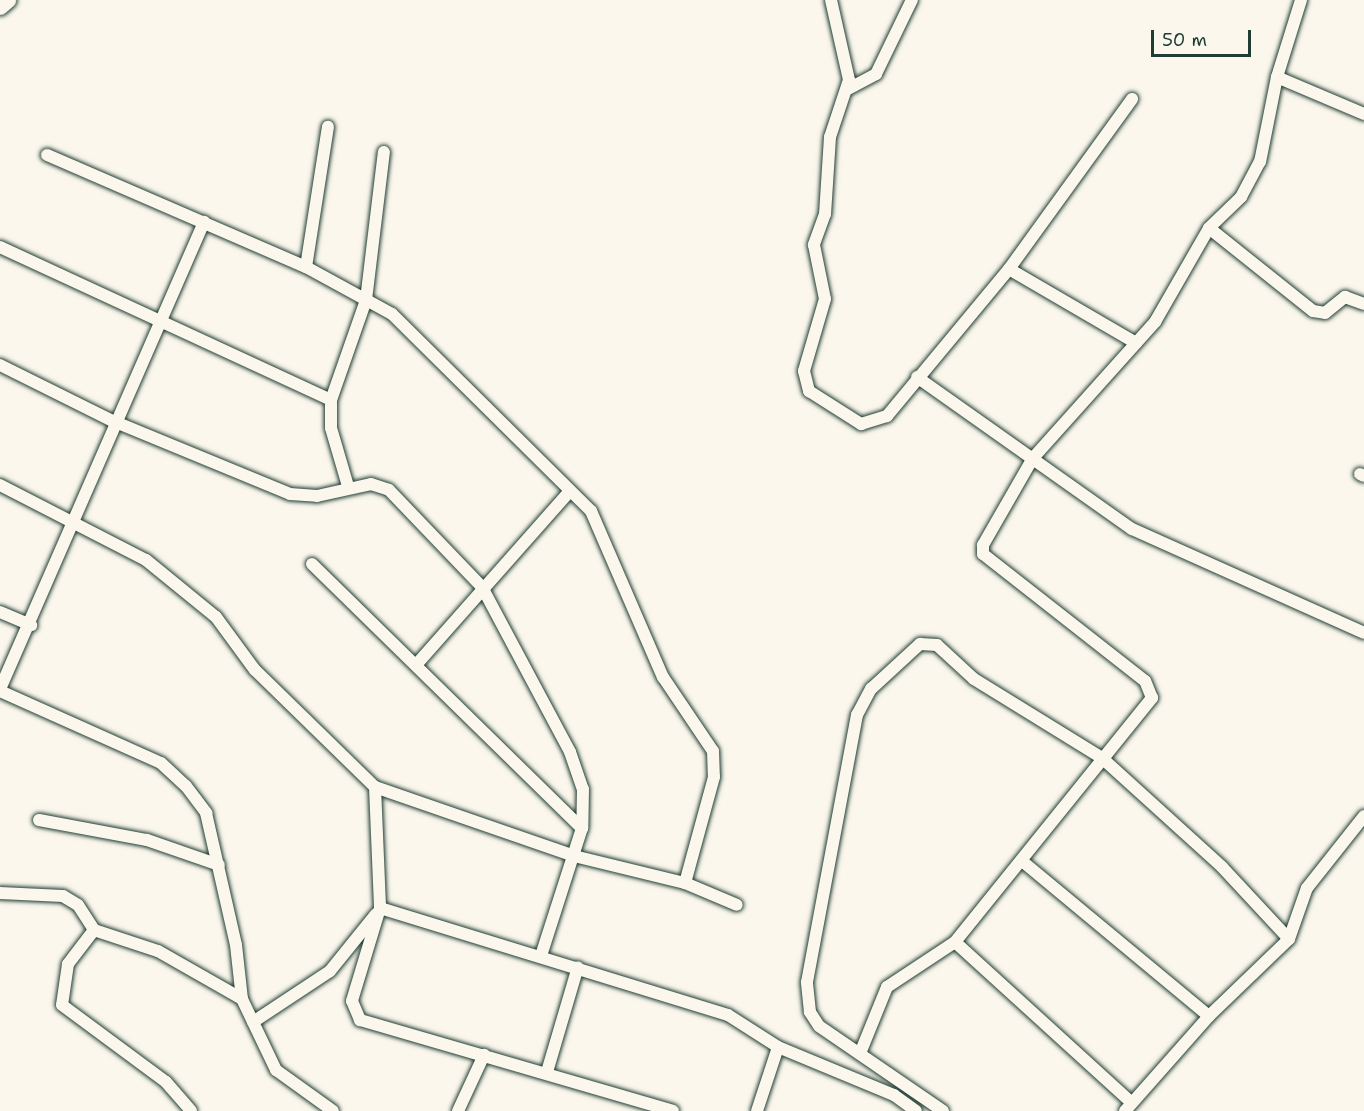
<!DOCTYPE html>
<html>
<head>
<meta charset="utf-8">
<style>
	body { margin:0 }
	#map { position:relative; width:1364px; height:1111px; overflow:hidden; background:#fbf7ec; font-family:"Shantell Sans",sans-serif }
	div>[style] { position:absolute }
	[style*='--x'] { left:calc(var(--x)*1px); top:calc(var(--y)*1px); width:calc(var(--w)*1px); rotate:calc(var(--a)*1deg) }
	.roads { filter:drop-shadow(0 0 2px #1f3d34) drop-shadow(0 0 2px #1f3d34) }
	.minor>* { height:12px; margin:-6px; padding:0 6px; transform-origin:6px; border-radius:6px; background:#fbf7ec }
	.tertiary>* { height:15px; margin:-7.5px; padding:0 7.5px; transform-origin:7.5px; border-radius:7.5px; background:#fbf7ec }
	span { translate:-50% -50%; white-space:nowrap; text-align:center; line-height:1.15; -webkit-text-stroke:6px #fbf7ec; paint-order:stroke }
	.scale { position:absolute; left:1151px; top:30px; width:100px; height:27px; box-sizing:border-box; border:3px solid #1f3d34; border-top:0; padding-left:8px; font-size:18px; line-height:21px; white-space:nowrap; color:#1f3d34; -webkit-text-stroke:4px #fbf7ec; paint-order:stroke }
</style>
</head>
<body>
<div id="map">
	<div class="roads">
		<div class="minor">
			<div style="--x:831;--y:0;--w:82;--a:77.3"></div>
			<div style="--x:849;--y:80;--w:60;--a:108.4"></div>
			<div style="--x:830;--y:137;--w:77;--a:93.7"></div>
			<div style="--x:825;--y:214;--w:33;--a:110"></div>
			<div style="--x:814;--y:245;--w:55;--a:78.5"></div>
			<div style="--x:825;--y:299;--w:75;--a:106.3"></div>
			<div style="--x:804;--y:371;--w:21;--a:76"></div>
			<div style="--x:809;--y:391;--w:62;--a:32.4"></div>
			<div style="--x:861;--y:424;--w:27;--a:-17"></div>
			<div style="--x:887;--y:416;--w:191;--a:-50.3"></div>
			<div style="--x:1009;--y:269;--w:210;--a:-54.1"></div>
			<div style="--x:1277;--y:77;--w:95;--a:23"></div>
			<div style="--x:848;--y:89;--w:32;--a:-28"></div>
			<div style="--x:876;--y:74;--w:82;--a:-64.1"></div>
			<div style="--x:47;--y:155;--w:282;--a:23.4"></div>
			<div style="--x:306;--y:267;--w:98;--a:28.7"></div>
			<div style="--x:392;--y:314;--w:280;--a:44.7"></div>
			<div style="--x:591;--y:511;--w:181;--a:66.6"></div>
			<div style="--x:663;--y:677;--w:89;--a:56"></div>
			<div style="--x:713;--y:751;--w:26;--a:88"></div>
			<div style="--x:714;--y:777;--w:110;--a:105.3"></div>
			<div style="--x:1209;--y:228;--w:133;--a:38.6"></div>
			<div style="--x:1313;--y:311;--w:12;--a:9"></div>
			<div style="--x:1325;--y:313;--w:26;--a:-39"></div>
			<div style="--x:1345;--y:297;--w:20;--a:20"></div>
			<div style="--x:0;--y:247;--w:365;--a:24.8"></div>
			<div style="--x:331;--y:400;--w:106;--a:-70.7"></div>
			<div style="--x:366;--y:300;--w:149;--a:-83.1"></div>
			<div style="--x:306;--y:267;--w:142;--a:-81.1"></div>
			<div style="--x:1009;--y:269;--w:147;--a:30.2"></div>
			<div style="--x:0;--y:365;--w:126;--a:26.4"></div>
			<div style="--x:113;--y:421;--w:191;--a:22.4"></div>
			<div style="--x:290;--y:494;--w:27;--a:4"></div>
			<div style="--x:317;--y:496;--w:55;--a:-12.5"></div>
			<div style="--x:371;--y:484;--w:19;--a:18"></div>
			<div style="--x:389;--y:490;--w:134;--a:46.2"></div>
			<div style="--x:482;--y:587;--w:187;--a:61.9"></div>
			<div style="--x:570;--y:752;--w:39;--a:71"></div>
			<div style="--x:583;--y:789;--w:39;--a:91"></div>
			<div style="--x:582;--y:828;--w:134;--a:107.8"></div>
			<div style="--x:917;--y:377;--w:263;--a:35.3"></div>
			<div style="--x:1132;--y:529;--w:254;--a:24.1"></div>
			<div style="--x:331;--y:400;--w:28;--a:90"></div>
			<div style="--x:331;--y:428;--w:60;--a:73.7"></div>
			<div style="--x:1360;--y:474;--w:4;--a:27"></div>
			<div style="--x:0;--y:485;--w:164;--a:27.2"></div>
			<div style="--x:146;--y:560;--w:90;--a:39.2"></div>
			<div style="--x:216;--y:617;--w:66;--a:53.7"></div>
			<div style="--x:255;--y:670;--w:168;--a:44.3"></div>
			<div style="--x:375;--y:787;--w:121;--a:87.6"></div>
			<div style="--x:380;--y:908;--w:97;--a:106.8"></div>
			<div style="--x:352;--y:1001;--w:21;--a:67"></div>
			<div style="--x:360;--y:1020;--w:326;--a:16.2"></div>
			<div style="--x:312;--y:564;--w:378;--a:44.4"></div>
			<div style="--x:0;--y:612;--w:34;--a:23"></div>
			<div style="--x:416;--y:665;--w:232;--a:-48.5"></div>
			<div style="--x:0;--y:689;--w:510;--a:-66.4"></div>
			<div style="--x:0;--y:691;--w:176;--a:24.1"></div>
			<div style="--x:161;--y:763;--w:34;--a:43"></div>
			<div style="--x:186;--y:786;--w:34;--a:53"></div>
			<div style="--x:206;--y:813;--w:135;--a:77.2"></div>
			<div style="--x:236;--y:945;--w:54;--a:83.7"></div>
			<div style="--x:242;--y:999;--w:79;--a:64.4"></div>
			<div style="--x:276;--y:1070;--w:70;--a:35.7"></div>
			<div style="--x:375;--y:787;--w:211;--a:19.1"></div>
			<div style="--x:574;--y:856;--w:114;--a:13.7"></div>
			<div style="--x:685;--y:883;--w:56;--a:22.9"></div>
			<div style="--x:39;--y:820;--w:110;--a:10.5"></div>
			<div style="--x:147;--y:840;--w:76;--a:19.1"></div>
			<div style="--x:1022;--y:861;--w:243;--a:39.7"></div>
			<div style="--x:0;--y:893;--w:63;--a:2.7"></div>
			<div style="--x:63;--y:896;--w:17;--a:31"></div>
			<div style="--x:78;--y:905;--w:30;--a:57"></div>
			<div style="--x:94;--y:930;--w:67;--a:18.2"></div>
			<div style="--x:158;--y:951;--w:97;--a:29.7"></div>
			<div style="--x:380;--y:908;--w:364;--a:17.1"></div>
			<div style="--x:728;--y:1015;--w:59;--a:32.6"></div>
			<div style="--x:778;--y:1047;--w:126;--a:22.5"></div>
			<div style="--x:894;--y:1095;--w:27;--a:36"></div>
			<div style="--x:94;--y:930;--w:43;--a:127.4"></div>
			<div style="--x:68;--y:964;--w:41;--a:98.3"></div>
			<div style="--x:62;--y:1005;--w:129;--a:36.5"></div>
			<div style="--x:166;--y:1082;--w:38;--a:49"></div>
			<div style="--x:955;--y:942;--w:239;--a:42.3"></div>
			<div style="--x:253;--y:1022;--w:92;--a:-33.5"></div>
			<div style="--x:330;--y:971;--w:73;--a:-51.1"></div>
			<div style="--x:861;--y:1051;--w:69;--a:-67.9"></div>
			<div style="--x:887;--y:987;--w:82;--a:-33.5"></div>
			<div style="--x:955;--y:942;--w:314;--a:-51.1"></div>
			<div style="--x:1152;--y:698;--w:18;--a:-112"></div>
			<div style="--x:1145;--y:681;--w:206;--a:-141.9"></div>
			<div style="--x:983;--y:554;--w:9;--a:-90"></div>
			<div style="--x:983;--y:545;--w:100;--a:-60.1"></div>
			<div style="--x:1033;--y:458;--w:183;--a:-48.1"></div>
			<div style="--x:1155;--y:322;--w:108;--a:-60.1"></div>
			<div style="--x:1209;--y:228;--w:45;--a:-44.1"></div>
			<div style="--x:1241;--y:197;--w:40;--a:-62"></div>
			<div style="--x:1260;--y:162;--w:87;--a:-78.7"></div>
			<div style="--x:1277;--y:77;--w:81;--a:-72.7"></div>
			<div style="--x:547;--y:1072;--w:109;--a:-73.6"></div>
			<div style="--x:458;--y:1111;--w:62;--a:-65.1"></div>
			<div style="--x:757;--y:1111;--w:67;--a:-71.8"></div>
			<div style="--x:943;--y:1111;--w:150;--a:-145.6"></div>
			<div style="--x:819;--y:1026;--w:17;--a:-123"></div>
			<div style="--x:810;--y:1012;--w:30;--a:-96"></div>
			<div style="--x:807;--y:982;--w:272;--a:-79.4"></div>
			<div style="--x:857;--y:715;--w:30;--a:-62"></div>
			<div style="--x:871;--y:689;--w:67;--a:-42.6"></div>
			<div style="--x:920;--y:644;--w:17;--a:3"></div>
			<div style="--x:937;--y:645;--w:50;--a:42.6"></div>
			<div style="--x:974;--y:679;--w:150;--a:31.7"></div>
			<div style="--x:1102;--y:758;--w:162;--a:42.2"></div>
			<div style="--x:1222;--y:867;--w:98;--a:47.1"></div>
			<div style="--x:1125;--y:1111;--w:127;--a:-48.5"></div>
			<div style="--x:1209;--y:1016;--w:111;--a:-43.9"></div>
			<div style="--x:1289;--y:939;--w:54;--a:-70.6"></div>
			<div style="--x:1307;--y:888;--w:92;--a:-51.6"></div>
		</div>
		<div class="tertiary">
			<div style="--x:0;--y:7;--w:11;--a:-41"></div>
		</div>
	</div>
	<div class="scale">50 m</div>
</div>
</body>
</html>
